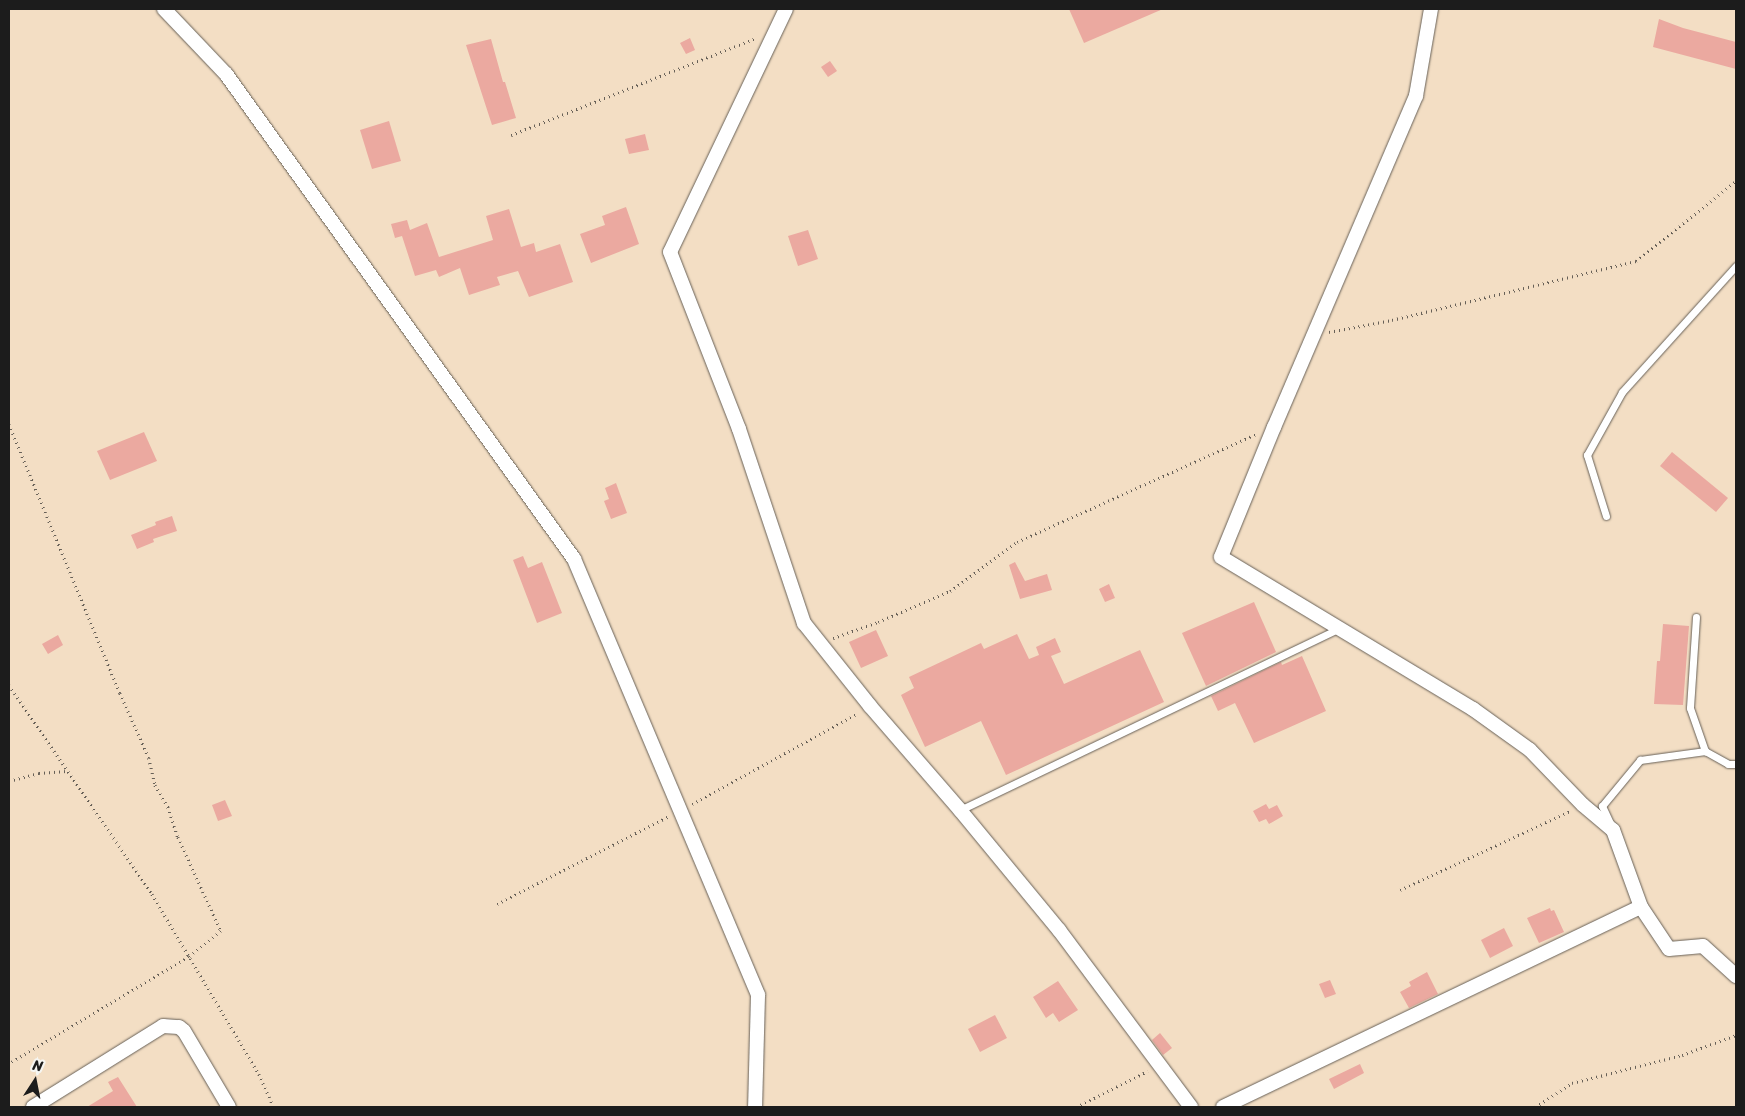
<!DOCTYPE html>
<html>
<head>
<meta charset="utf-8">
<style>
	body { margin:0 }
	#map { position:relative; width:1745px; height:1116px; overflow:hidden; background:#f3dec4; font-family:Sriracha,sans-serif }
	div>[style] { position:absolute }
	[style*='--x'] { left:calc(var(--x)*1px); top:calc(var(--y)*1px); width:calc(var(--w)*1px); rotate:calc(var(--a)*1deg) }
	.building>* { inset:0; background:#eba9a0 }
	.path>* { height:2.5px; margin-top:-1.25px; transform-origin:0; background:repeating-linear-gradient(90deg,#676057 0 1px,transparent 0 5px) }
	.roads { filter:drop-shadow(0 0 1px #676057) drop-shadow(0 0 1px #676057) }
	.lane>* { height:7px; margin:-3.5px; padding:0 3.5px; transform-origin:3.5px; border-radius:3.5px; background:#fff }
	.street>* { height:14px; margin:-7px; padding:0 7px; transform-origin:7px; border-radius:7px; background:#fff }
	span { translate:-50% -50%; white-space:nowrap; text-align:center; line-height:1.15; -webkit-text-stroke:4px #f6f6f2; paint-order:stroke }
	.frame { position:absolute; inset:0; border:10px solid #1c1c1c; pointer-events:none }
	.north { position:absolute; left:10px; top:1056px; width:50px; height:50px; -webkit-text-stroke:4px #f6f6f2; paint-order:stroke; rotate:11deg; font-size:14px; font-weight:700; line-height:20px; text-align:center; color:#1c1c1c }
	.north::after { content:''; display:block; margin:auto; width:18px; height:22px; background:#1c1c1c; clip-path:polygon(50% 0,100% 100%,50% 72%,0 100%) }
</style>
</head>
<body>
<div id="map">
	<div class="building">
		<div style="clip-path:polygon(1069px 9px,1163px 9px,1084px 43px)"></div>
		<div style="clip-path:polygon(1659px 19px,1683px 28px,1736px 42px,1736px 69px,1653px 47px)"></div>
		<div style="clip-path:polygon(690px 38px,695px 50px,686px 54px,680px 43px)"></div>
		<div style="clip-path:polygon(491px 39px,503px 82px,505px 82px,516px 118px,492px 125px,466px 45px)"></div>
		<div style="clip-path:polygon(830px 61px,837px 71px,828px 77px,821px 67px)"></div>
		<div style="clip-path:polygon(389px 121px,401px 161px,372px 169px,360px 130px)"></div>
		<div style="clip-path:polygon(645px 134px,649px 150px,629px 154px,625px 139px)"></div>
		<div style="clip-path:polygon(626px 207px,639px 244px,591px 263px,580px 234px,605px 225px,602px 216px)"></div>
		<div style="clip-path:polygon(509px 209px,521px 247px,534px 243px,536px 252px,560px 244px,573px 282px,529px 297px,518px 271px,497px 277px,500px 285px,469px 295px,460px 268px,439px 277px,436px 270px,415px 276px,402px 236px,395px 238px,391px 224px,407px 220px,410px 230px,427px 223px,439px 257px,493px 240px,486px 216px)"></div>
		<div style="clip-path:polygon(808px 230px,818px 259px,798px 266px,788px 236px)"></div>
		<div style="clip-path:polygon(144px 432px,157px 461px,110px 480px,97px 451px)"></div>
		<div style="clip-path:polygon(1672px 452px,1728px 498px,1716px 512px,1660px 466px)"></div>
		<div style="clip-path:polygon(616px 483px,627px 513px,611px 519px,604px 501px,609px 499px,605px 488px)"></div>
		<div style="clip-path:polygon(172px 516px,177px 531px,153px 539px,154px 542px,137px 549px,131px 535px,156px 525px,155px 522px)"></div>
		<div style="clip-path:polygon(523px 556px,528px 568px,542px 562px,562px 613px,537px 623px,513px 560px)"></div>
		<div style="clip-path:polygon(1015px 562px,1025px 581px,1047px 574px,1052px 590px,1020px 599px,1009px 565px)"></div>
		<div style="clip-path:polygon(1109px 584px,1115px 598px,1105px 602px,1099px 589px)"></div>
		<div style="clip-path:polygon(1254px 602px,1276px 652px,1206px 686px,1182px 633px)"></div>
		<div style="clip-path:polygon(1663px 624px,1689px 626px,1683px 705px,1654px 704px,1657px 661px,1660px 661px)"></div>
		<div style="clip-path:polygon(876px 630px,888px 656px,861px 668px,849px 642px)"></div>
		<div style="clip-path:polygon(1017px 634px,1029px 659px,1039px 655px,1036px 647px,1055px 638px,1061px 652px,1051px 656px,1064px 684px,1140px 650px,1164px 702px,1006px 775px,981px 721px,925px 747px,901px 695px,914px 688px,909px 677px,981px 643px,984px 649px)"></div>
		<div style="clip-path:polygon(58px 635px,63px 645px,48px 654px,42px 644px)"></div>
		<div style="clip-path:polygon(1302px 656px,1326px 711px,1254px 743px,1235px 703px,1218px 711px,1211px 696px,1281px 662px,1282px 665px)"></div>
		<div style="clip-path:polygon(225px 800px,232px 816px,218px 821px,212px 805px)"></div>
		<div style="clip-path:polygon(1266px 804px,1269px 809px,1277px 805px,1283px 816px,1269px 824px,1266px 819px,1259px 822px,1253px 811px)"></div>
		<div style="clip-path:polygon(1550px 908px,1551px 911px,1554px 910px,1564px 932px,1539px 943px,1527px 918px)"></div>
		<div style="clip-path:polygon(1504px 928px,1513px 946px,1490px 958px,1481px 940px)"></div>
		<div style="clip-path:polygon(1427px 972px,1438px 994px,1409px 1008px,1400px 992px,1411px 986px,1409px 982px)"></div>
		<div style="clip-path:polygon(1330px 980px,1336px 994px,1325px 998px,1319px 984px)"></div>
		<div style="clip-path:polygon(1058px 981px,1078px 1010px,1059px 1022px,1053px 1013px,1046px 1018px,1033px 997px)"></div>
		<div style="clip-path:polygon(995px 1015px,1007px 1038px,980px 1052px,968px 1029px)"></div>
		<div style="clip-path:polygon(1160px 1033px,1172px 1048px,1163px 1055px,1152px 1040px)"></div>
		<div style="clip-path:polygon(1360px 1064px,1364px 1073px,1334px 1089px,1329px 1079px)"></div>
		<div style="clip-path:polygon(118px 1077px,137px 1107px,87px 1107px,113px 1091px,108px 1082px)"></div>
	</div>
	<div class="path">
		<div style="--x:511;--y:135;--w:264;--a:-21.6"></div>
		<div style="--x:1329;--y:332;--w:64;--a:-10.8"></div>
		<div style="--x:1392;--y:320;--w:251;--a:-13.6"></div>
		<div style="--x:1636;--y:261;--w:128;--a:-38.7"></div>
		<div style="--x:9;--y:424;--w:291;--a:67.6"></div>
		<div style="--x:120;--y:693;--w:71;--a:66"></div>
		<div style="--x:149;--y:758;--w:28;--a:77"></div>
		<div style="--x:155;--y:785;--w:26;--a:59"></div>
		<div style="--x:168;--y:807;--w:32;--a:72"></div>
		<div style="--x:178;--y:837;--w:103;--a:65.4"></div>
		<div style="--x:221;--y:931;--w:41;--a:140.9"></div>
		<div style="--x:189;--y:957;--w:209;--a:149.3"></div>
		<div style="--x:833;--y:638;--w:48;--a:-19.6"></div>
		<div style="--x:878;--y:622;--w:78;--a:-23.3"></div>
		<div style="--x:950;--y:591;--w:83;--a:-36.2"></div>
		<div style="--x:1017;--y:542;--w:262;--a:-24.3"></div>
		<div style="--x:9;--y:685;--w:253;--a:55.6"></div>
		<div style="--x:152;--y:894;--w:209;--a:59.3"></div>
		<div style="--x:259;--y:1074;--w:36;--a:66"></div>
		<div style="--x:9;--y:781;--w:31;--a:-15"></div>
		<div style="--x:39;--y:773;--w:28;--a:-4"></div>
		<div style="--x:692;--y:804;--w:189;--a:-28.7"></div>
		<div style="--x:1400;--y:890;--w:187;--a:-24.9"></div>
		<div style="--x:497;--y:904;--w:193;--a:-27.1"></div>
		<div style="--x:1076;--y:1107;--w:80;--a:-26.6"></div>
		<div style="--x:1535;--y:1107;--w:44;--a:-33"></div>
		<div style="--x:1572;--y:1083;--w:114;--a:-14.3"></div>
		<div style="--x:1682;--y:1055;--w:58;--a:-20.3"></div>
	</div>
	<div class="roads">
		<div class="lane">
			<div style="--x:1606;--y:516;--w:64;--a:-107.3"></div>
			<div style="--x:1587;--y:455;--w:72;--a:-60.9"></div>
			<div style="--x:1622;--y:392;--w:170;--a:-47.9"></div>
			<div style="--x:1696;--y:617;--w:91;--a:93.8"></div>
			<div style="--x:1690;--y:708;--w:46;--a:70.8"></div>
			<div style="--x:960;--y:810;--w:418;--a:-25.6"></div>
			<div style="--x:1610;--y:823;--w:19;--a:-115"></div>
			<div style="--x:1602;--y:806;--w:60;--a:-50.4"></div>
			<div style="--x:1640;--y:760;--w:66;--a:-7.9"></div>
			<div style="--x:1705;--y:751;--w:26;--a:29"></div>
			<div style="--x:1728;--y:764;--w:8;--a:0"></div>
		</div>
		<div class="street">
			<div style="--x:164;--y:9;--w:90;--a:46.4"></div>
			<div style="--x:226;--y:74;--w:597;--a:54.34"></div>
			<div style="--x:574;--y:559;--w:473;--a:67.1"></div>
			<div style="--x:758;--y:995;--w:112;--a:91.5"></div>
			<div style="--x:786;--y:9;--w:269;--a:115.5"></div>
			<div style="--x:670;--y:252;--w:190;--a:68.7"></div>
			<div style="--x:739;--y:429;--w:205;--a:71.5"></div>
			<div style="--x:804;--y:623;--w:106;--a:51.5"></div>
			<div style="--x:870;--y:706;--w:138;--a:49.1"></div>
			<div style="--x:960;--y:810;--w:156;--a:50.5"></div>
			<div style="--x:1059;--y:930;--w:221;--a:53.3"></div>
			<div style="--x:1431;--y:9;--w:88;--a:99.8"></div>
			<div style="--x:1416;--y:96;--w:360;--a:113.2"></div>
			<div style="--x:1274;--y:427;--w:140;--a:112.2"></div>
			<div style="--x:1221;--y:557;--w:294;--a:31.1"></div>
			<div style="--x:1473;--y:709;--w:70;--a:35.7"></div>
			<div style="--x:1530;--y:750;--w:76;--a:46.1"></div>
			<div style="--x:1583;--y:805;--w:39;--a:40"></div>
			<div style="--x:1613;--y:830;--w:82;--a:70"></div>
			<div style="--x:1641;--y:907;--w:50;--a:56.3"></div>
			<div style="--x:1669;--y:949;--w:34;--a:-5"></div>
			<div style="--x:1703;--y:946;--w:45;--a:42.3"></div>
			<div style="--x:33;--y:1107;--w:153;--a:-31.9"></div>
			<div style="--x:163;--y:1026;--w:16;--a:4"></div>
			<div style="--x:179;--y:1027;--w:6;--a:39"></div>
			<div style="--x:184;--y:1031;--w:88;--a:59.4"></div>
			<div style="--x:1223;--y:1107;--w:463;--a:-25.6"></div>
		</div>
	</div>
	<div class="frame"></div>
	<div class="north">N</div>
</div>
</body>
</html>
